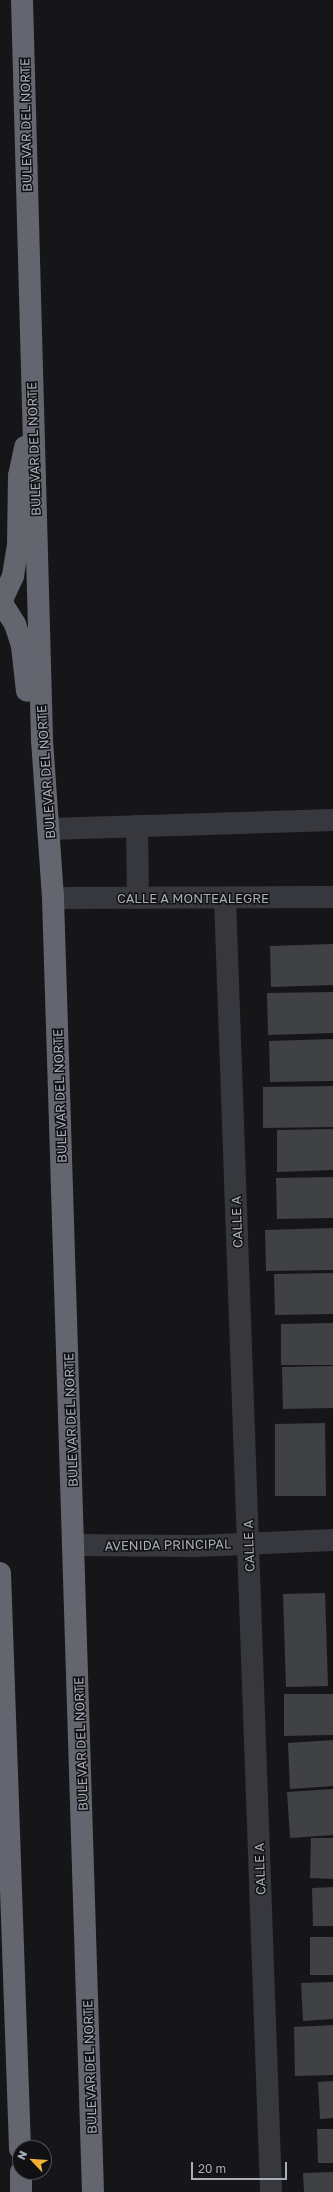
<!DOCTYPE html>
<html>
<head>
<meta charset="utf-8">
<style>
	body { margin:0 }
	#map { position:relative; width:333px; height:2192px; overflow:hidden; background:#161618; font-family:"Golos Text",sans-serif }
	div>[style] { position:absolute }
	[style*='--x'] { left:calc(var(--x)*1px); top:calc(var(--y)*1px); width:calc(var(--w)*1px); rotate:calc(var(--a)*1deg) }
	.building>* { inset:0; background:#404145 }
	.minor>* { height:22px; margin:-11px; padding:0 11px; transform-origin:11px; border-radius:11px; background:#37383d }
	.highway>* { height:22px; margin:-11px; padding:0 11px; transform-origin:11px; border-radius:11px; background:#63666e }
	span { translate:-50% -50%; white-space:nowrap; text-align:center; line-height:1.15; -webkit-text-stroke:3px #111113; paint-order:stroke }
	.street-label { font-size:13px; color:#a8adb8 }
	.north { position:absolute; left:12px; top:2140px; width:40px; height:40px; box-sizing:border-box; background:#111113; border:1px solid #4d4f55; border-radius:50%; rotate:295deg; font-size:11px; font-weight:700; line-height:16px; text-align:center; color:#a8adb8 }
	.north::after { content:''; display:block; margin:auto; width:14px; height:18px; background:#f2b134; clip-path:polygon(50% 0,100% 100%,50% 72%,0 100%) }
	.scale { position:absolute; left:191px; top:2162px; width:96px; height:18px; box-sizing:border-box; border:2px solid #a8adb8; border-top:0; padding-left:5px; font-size:12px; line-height:14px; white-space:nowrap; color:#a8adb8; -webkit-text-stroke:3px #111113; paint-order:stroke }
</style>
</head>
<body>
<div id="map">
	<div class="building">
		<div style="clip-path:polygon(333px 944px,333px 985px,271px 987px,270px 946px)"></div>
		<div style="clip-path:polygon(333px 992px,333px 1033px,268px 1035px,267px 993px)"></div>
		<div style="clip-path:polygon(333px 1039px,333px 1081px,270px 1082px,269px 1041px)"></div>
		<div style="clip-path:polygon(333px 1086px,333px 1127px,263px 1128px,263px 1087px)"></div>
		<div style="clip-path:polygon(333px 1129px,333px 1170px,277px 1172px,277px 1130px)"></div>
		<div style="clip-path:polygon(333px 1177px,333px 1218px,277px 1219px,276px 1178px)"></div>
		<div style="clip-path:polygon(333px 1228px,333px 1270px,266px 1271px,265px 1230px)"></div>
		<div style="clip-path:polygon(333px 1273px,333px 1314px,275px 1315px,274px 1274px)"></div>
		<div style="clip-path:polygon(333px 1323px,333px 1365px,281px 1365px,281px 1324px)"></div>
		<div style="clip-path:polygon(333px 1366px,333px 1408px,283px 1409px,282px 1367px)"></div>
		<div style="clip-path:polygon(325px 1423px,326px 1496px,275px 1496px,275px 1424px)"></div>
		<div style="clip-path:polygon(325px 1593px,328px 1686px,286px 1687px,283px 1594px)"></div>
		<div style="clip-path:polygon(284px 1694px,333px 1694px,333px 1735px,284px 1736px)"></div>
		<div style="clip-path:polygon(333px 1740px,333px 1786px,290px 1789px,288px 1743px)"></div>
		<div style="clip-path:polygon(333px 1789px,333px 1835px,290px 1838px,287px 1792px)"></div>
		<div style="clip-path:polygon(311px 1838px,333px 1838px,333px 1879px,310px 1878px)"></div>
		<div style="clip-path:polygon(333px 1887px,333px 1926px,313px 1926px,312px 1888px)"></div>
		<div style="clip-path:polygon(310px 1937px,333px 1937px,333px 1975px,310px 1975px)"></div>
		<div style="clip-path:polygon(333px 1982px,333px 2019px,303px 2021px,301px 1983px)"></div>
		<div style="clip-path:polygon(333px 2025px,333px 2075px,295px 2076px,294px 2027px)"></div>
		<div style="clip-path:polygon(333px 2081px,333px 2118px,320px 2119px,318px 2082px)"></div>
		<div style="clip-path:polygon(317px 2129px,333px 2129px,333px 2163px,318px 2163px)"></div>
		<div style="clip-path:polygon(333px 2172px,333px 2192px,304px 2192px,303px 2173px)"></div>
	</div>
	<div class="minor">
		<div style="--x:137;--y:826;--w:72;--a:89.2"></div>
		<div style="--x:50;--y:829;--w:283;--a:-1.8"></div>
		<div style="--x:53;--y:898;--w:280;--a:-0.2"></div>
		<div style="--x:225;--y:899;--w:1294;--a:87.96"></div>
		<div style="--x:75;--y:1545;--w:122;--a:0.5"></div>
		<div style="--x:197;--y:1546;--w:136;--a:-2.5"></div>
	</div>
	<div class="highway">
		<div style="--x:22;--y:0;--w:740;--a:88.45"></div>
		<div style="--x:42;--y:740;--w:158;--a:86"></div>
		<div style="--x:53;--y:898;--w:1295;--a:88.23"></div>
		<div style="--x:0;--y:600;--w:28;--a:58"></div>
		<div style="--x:15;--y:624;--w:23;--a:72"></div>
		<div style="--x:22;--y:646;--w:45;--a:83.7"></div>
		<div style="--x:0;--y:604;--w:31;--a:-65"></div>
		<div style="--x:13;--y:576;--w:30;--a:-81"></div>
		<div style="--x:18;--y:546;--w:70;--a:-89.2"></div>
		<div style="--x:19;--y:476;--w:30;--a:-78"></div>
		<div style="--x:0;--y:1573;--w:576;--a:88.01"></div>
		<div style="--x:21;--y:2172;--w:20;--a:90"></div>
	</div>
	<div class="street-label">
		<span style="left:26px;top:125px;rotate:-91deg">BULEVAR DEL NORTE</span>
		<span style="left:34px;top:449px;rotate:-92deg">BULEVAR DEL NORTE</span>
		<span style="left:46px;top:772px;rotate:-94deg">BULEVAR DEL NORTE</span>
		<span style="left:193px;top:898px">CALLE A MONTEALEGRE</span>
		<span style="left:60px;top:1096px;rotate:-92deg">BULEVAR DEL NORTE</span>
		<span style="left:237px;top:1222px;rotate:-92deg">CALLE A</span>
		<span style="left:71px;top:1420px;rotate:-92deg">BULEVAR DEL NORTE</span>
		<span style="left:168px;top:1545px;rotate:-1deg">AVENIDA PRINCIPAL</span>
		<span style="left:249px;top:1546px;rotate:-92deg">CALLE A</span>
		<span style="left:81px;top:1744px;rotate:-92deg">BULEVAR DEL NORTE</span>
		<span style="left:260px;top:1869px;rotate:-92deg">CALLE A</span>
		<span style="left:90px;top:2067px;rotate:-92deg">BULEVAR DEL NORTE</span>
	</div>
	<div class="north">N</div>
	<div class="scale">20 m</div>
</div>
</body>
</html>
